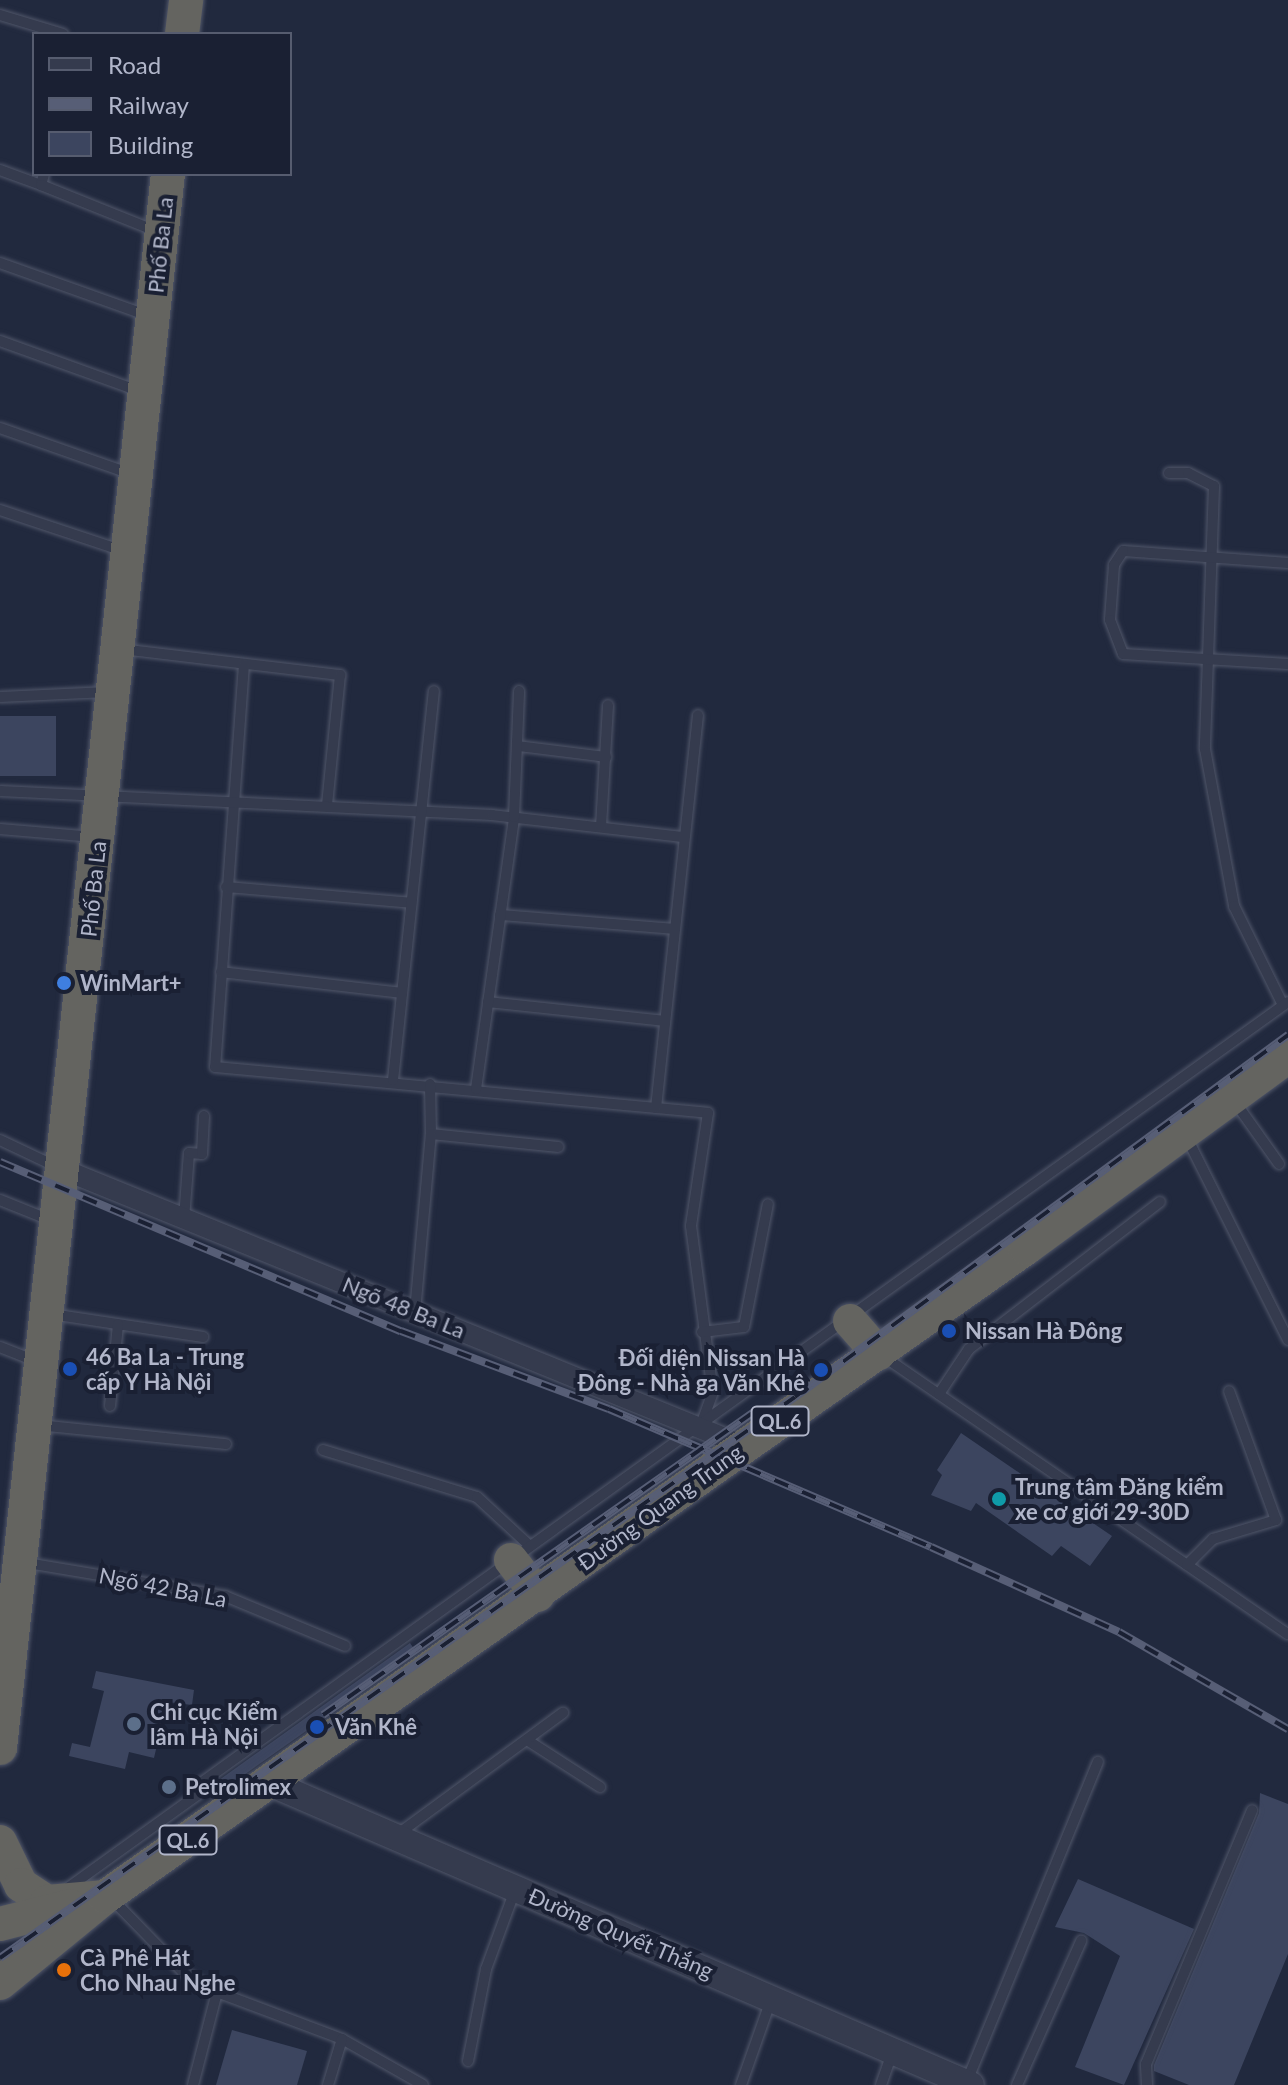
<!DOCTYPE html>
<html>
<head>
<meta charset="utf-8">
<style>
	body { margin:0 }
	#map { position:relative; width:1288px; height:2085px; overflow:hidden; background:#21293e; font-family:Lato,sans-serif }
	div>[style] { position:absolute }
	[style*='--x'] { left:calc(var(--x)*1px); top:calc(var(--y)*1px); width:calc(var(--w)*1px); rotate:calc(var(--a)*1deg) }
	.building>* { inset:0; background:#3c455f }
	.roads { filter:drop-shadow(0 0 2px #505669) drop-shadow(0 0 2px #505669) }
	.service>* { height:10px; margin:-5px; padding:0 5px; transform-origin:5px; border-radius:5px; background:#353b4e }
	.minor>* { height:20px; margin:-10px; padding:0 10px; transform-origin:10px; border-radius:10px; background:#353b4e }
	.tertiary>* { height:26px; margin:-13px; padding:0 13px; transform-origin:13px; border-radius:13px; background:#353b4e }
	.trunk>* { height:34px; margin:-17px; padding:0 17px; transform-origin:17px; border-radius:17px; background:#646460 }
	.rail>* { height:8px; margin-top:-4px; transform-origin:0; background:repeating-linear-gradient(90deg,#1a2033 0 15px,#575e76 0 30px); box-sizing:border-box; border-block:2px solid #575e76 }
	.dots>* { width:22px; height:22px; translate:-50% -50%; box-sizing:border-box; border:4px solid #1a2033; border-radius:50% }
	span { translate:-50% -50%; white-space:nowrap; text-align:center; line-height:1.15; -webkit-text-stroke:8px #1a2033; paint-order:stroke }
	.shield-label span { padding:2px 6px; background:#1a2033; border:2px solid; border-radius:6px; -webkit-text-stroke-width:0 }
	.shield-label { font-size:20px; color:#b1b6ca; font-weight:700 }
	.street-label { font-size:22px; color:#b1b6ca }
	.poi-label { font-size:22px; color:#b1b6ca; font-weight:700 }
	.left { translate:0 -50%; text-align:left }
	.right { translate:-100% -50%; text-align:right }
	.legend { position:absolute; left:32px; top:32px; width:260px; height:144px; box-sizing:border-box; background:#1a2033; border:2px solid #565c6f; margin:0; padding:10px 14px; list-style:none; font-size:24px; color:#b1b6ca }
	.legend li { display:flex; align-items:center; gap:16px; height:40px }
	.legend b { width:40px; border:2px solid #565c6f }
</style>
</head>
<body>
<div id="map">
	<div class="building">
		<div style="clip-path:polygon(0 716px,56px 716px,56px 776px,0 776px)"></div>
		<div style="clip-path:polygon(961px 1433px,1112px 1536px,1090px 1566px,1061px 1546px,1052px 1556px,976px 1503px,971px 1511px,931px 1495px,942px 1475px,937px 1470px)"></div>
		<div style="clip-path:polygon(410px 1643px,417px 1653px,214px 1796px,208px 1788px)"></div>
		<div style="clip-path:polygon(96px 1671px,194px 1690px,192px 1705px,167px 1702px,154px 1758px,129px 1752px,125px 1769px,69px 1756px,72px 1743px,90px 1747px,104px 1691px,92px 1688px)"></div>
		<div style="clip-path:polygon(1260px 1793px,1288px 1804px,1288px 1954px,1234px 2085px,1189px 2085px,1154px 2071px,1154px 2065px,1259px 1813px)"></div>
		<div style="clip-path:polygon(1078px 1879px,1194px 1929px,1124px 2085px,1075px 2067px,1120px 1956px,1084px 1933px,1055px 1927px)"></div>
		<div style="clip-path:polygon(232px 2030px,307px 2051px,297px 2085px,216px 2085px)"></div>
	</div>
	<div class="roads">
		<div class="service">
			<div style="--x:0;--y:15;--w:66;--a:16.8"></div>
			<div style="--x:0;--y:170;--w:44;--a:20.1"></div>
			<div style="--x:44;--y:174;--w:11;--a:105"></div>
			<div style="--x:41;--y:185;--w:124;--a:21.8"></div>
			<div style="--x:0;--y:263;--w:158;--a:19.6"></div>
			<div style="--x:0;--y:341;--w:148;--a:19.8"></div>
			<div style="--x:0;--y:428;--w:139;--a:19.3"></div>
			<div style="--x:1169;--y:473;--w:19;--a:0"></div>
			<div style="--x:1188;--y:473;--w:29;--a:27"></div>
			<div style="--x:1214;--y:486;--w:263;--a:92"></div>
			<div style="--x:1205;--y:749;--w:160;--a:79.5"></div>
			<div style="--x:1234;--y:906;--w:110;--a:63.7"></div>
			<div style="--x:0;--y:510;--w:130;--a:18.4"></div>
			<div style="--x:1288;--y:563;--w:165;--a:-175.8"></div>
			<div style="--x:1123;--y:551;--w:17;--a:123"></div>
			<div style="--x:1114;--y:565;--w:55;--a:94.2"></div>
			<div style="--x:1110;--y:620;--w:36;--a:69"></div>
			<div style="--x:1123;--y:654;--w:165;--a:3.5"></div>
			<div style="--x:121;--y:649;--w:221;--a:6.8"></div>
			<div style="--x:340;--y:675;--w:131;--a:95.7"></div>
			<div style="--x:244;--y:664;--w:404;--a:94.1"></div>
			<div style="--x:215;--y:1067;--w:495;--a:5.3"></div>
			<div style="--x:708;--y:1113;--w:114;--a:98.6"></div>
			<div style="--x:691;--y:1226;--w:167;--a:82.5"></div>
			<div style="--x:713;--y:1392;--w:35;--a:110"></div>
			<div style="--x:0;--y:697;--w:108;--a:-2.7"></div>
			<div style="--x:518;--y:746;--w:89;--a:7.1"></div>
			<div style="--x:0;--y:791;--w:493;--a:2.8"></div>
			<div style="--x:492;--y:815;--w:191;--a:6.6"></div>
			<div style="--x:601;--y:827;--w:122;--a:-86.7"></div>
			<div style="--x:0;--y:829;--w:94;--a:4.9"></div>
			<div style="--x:226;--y:887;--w:186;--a:4.9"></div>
			<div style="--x:500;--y:915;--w:174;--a:4.6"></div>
			<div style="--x:221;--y:972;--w:182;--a:6.6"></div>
			<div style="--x:488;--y:1002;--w:178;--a:6.1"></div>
			<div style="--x:393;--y:1080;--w:391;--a:-84"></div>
			<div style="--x:430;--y:1084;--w:50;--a:88.9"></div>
			<div style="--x:431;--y:1134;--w:128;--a:5.8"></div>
			<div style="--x:476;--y:1089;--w:275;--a:-82"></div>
			<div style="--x:514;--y:817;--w:126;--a:-87.7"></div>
			<div style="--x:1235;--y:1102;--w:76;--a:54.6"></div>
			<div style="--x:656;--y:1108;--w:395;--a:-83.9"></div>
			<div style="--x:1187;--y:1138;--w:226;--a:63.4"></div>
			<div style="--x:0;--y:1140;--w:63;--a:25.3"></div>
			<div style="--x:0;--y:1200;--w:54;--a:21.8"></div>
			<div style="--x:184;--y:1219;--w:66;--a:-85.7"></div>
			<div style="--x:189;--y:1153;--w:13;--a:4"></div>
			<div style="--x:202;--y:1154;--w:38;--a:-87"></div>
			<div style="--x:415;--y:1312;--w:179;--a:-84.9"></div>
			<div style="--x:51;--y:1314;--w:154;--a:8.6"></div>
			<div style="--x:702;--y:1332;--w:42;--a:-6.8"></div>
			<div style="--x:744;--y:1327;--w:125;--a:-79"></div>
			<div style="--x:0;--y:1347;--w:41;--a:21.5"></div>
			<div style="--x:883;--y:1356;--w:491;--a:34.5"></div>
			<div style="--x:939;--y:1394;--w:54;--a:-56.3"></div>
			<div style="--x:969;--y:1349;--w:241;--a:-37.6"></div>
			<div style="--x:110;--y:1406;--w:82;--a:-84.4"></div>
			<div style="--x:38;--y:1425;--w:189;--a:5.8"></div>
			<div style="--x:323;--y:1450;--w:161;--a:17"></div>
			<div style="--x:477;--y:1497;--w:72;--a:42.8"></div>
			<div style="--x:27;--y:1563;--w:201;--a:9.5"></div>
			<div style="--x:225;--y:1596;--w:130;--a:22.6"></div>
			<div style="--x:1187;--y:1565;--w:37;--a:-45"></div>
			<div style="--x:1213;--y:1539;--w:66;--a:-16.8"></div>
			<div style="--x:1276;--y:1520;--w:137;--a:-110"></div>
			<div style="--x:527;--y:1740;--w:87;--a:32.8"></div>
			<div style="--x:398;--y:1834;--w:205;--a:-36.3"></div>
			<div style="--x:65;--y:1890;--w:163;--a:-35.7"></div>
			<div style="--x:197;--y:1795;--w:13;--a:-72"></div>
			<div style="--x:201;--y:1783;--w:1338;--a:-35.7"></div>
			<div style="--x:111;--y:1898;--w:103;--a:45.8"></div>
			<div style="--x:183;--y:1972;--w:39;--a:30"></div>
			<div style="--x:217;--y:1992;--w:134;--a:20.6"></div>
			<div style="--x:342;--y:2039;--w:93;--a:29.6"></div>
			<div style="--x:468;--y:2061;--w:94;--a:-78.9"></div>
			<div style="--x:486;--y:1969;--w:84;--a:-69.8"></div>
			<div style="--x:967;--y:2081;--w:345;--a:-67.7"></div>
			<div style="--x:193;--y:2085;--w:96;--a:-75.5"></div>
			<div style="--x:328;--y:2085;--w:48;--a:-73.1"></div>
			<div style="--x:741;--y:2085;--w:90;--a:-70.6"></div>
			<div style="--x:881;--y:2085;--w:34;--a:-71"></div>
			<div style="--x:1017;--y:2085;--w:158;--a:-66"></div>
			<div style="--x:1147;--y:2085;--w:21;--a:-93"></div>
			<div style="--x:1146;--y:2064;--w:275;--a:-67.3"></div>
		</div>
		<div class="minor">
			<div style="--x:62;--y:1169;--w:736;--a:22.1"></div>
		</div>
		<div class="tertiary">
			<div style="--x:270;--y:1783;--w:763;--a:23.31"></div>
		</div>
		<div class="trunk">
			<div style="--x:182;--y:34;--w:34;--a:-83"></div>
			<div style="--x:850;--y:1321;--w:43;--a:48.8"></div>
			<div style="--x:511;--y:1560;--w:44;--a:52.4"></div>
			<div style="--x:0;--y:1748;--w:1583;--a:-83.91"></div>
			<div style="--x:0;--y:1842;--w:48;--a:64"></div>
			<div style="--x:21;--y:1885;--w:31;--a:33"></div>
			<div style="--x:47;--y:1902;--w:58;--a:-4.9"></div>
			<div style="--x:0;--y:1924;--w:72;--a:-14.4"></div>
			<div style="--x:0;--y:1983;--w:136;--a:-39.3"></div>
			<div style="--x:105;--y:1897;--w:1127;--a:-35.17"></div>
			<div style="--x:1026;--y:1248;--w:325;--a:-36.2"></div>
		</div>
	</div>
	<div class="rail">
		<div style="--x:0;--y:1162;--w:435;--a:22.9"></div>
		<div style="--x:401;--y:1331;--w:222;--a:20.6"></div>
		<div style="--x:609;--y:1409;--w:350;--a:23.2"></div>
		<div style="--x:931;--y:1547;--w:206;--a:24.3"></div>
		<div style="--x:1119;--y:1632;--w:195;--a:29.9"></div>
		<div style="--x:323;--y:1715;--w:532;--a:-35.12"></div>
		<div style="--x:0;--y:1958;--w:973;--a:-35.21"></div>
		<div style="--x:795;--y:1397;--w:612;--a:-36.29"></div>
	</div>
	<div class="dots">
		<div style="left:64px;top:983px;background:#3f7fe0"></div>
		<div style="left:949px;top:1331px;background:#1a4fb4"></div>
		<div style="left:70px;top:1369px;background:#1a4fb4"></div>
		<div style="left:821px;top:1370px;background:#1a4fb4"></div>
		<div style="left:999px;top:1499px;background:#0f9aa8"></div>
		<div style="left:134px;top:1724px;background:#5c6f8a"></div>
		<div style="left:317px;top:1727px;background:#1a4fb4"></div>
		<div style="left:169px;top:1787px;background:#5c6f8a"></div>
		<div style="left:64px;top:1970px;background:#e8710a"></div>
	</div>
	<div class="shield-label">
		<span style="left:780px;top:1421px">QL.6</span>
		<span style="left:188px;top:1840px">QL.6</span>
	</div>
	<div class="street-label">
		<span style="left:160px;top:245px;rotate:-84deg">Phố Ba La</span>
		<span style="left:93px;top:889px;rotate:-84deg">Phố Ba La</span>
		<span style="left:404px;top:1307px;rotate:22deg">Ngõ 48 Ba La</span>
		<span style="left:660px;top:1507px;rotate:-36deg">Đường Quang Trung</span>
		<span style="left:163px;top:1587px;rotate:11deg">Ngõ 42 Ba La</span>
		<span style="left:621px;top:1933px;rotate:23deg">Đường Quyết Thắng</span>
	</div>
	<div class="poi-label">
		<span class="left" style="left:80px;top:983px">WinMart+</span>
		<span class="left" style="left:965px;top:1331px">Nissan Hà Đông</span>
		<span class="left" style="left:86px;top:1369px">46 Ba La - Trung<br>cấp Y Hà Nội</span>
		<span class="right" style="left:805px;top:1370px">Đối diện Nissan Hà<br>Đông - Nhà ga Văn Khê</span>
		<span class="left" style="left:1015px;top:1499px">Trung tâm Đăng kiểm<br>xe cơ giới 29-30D</span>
		<span class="left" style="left:150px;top:1724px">Chi cục Kiểm<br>lâm Hà Nội</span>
		<span class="left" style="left:335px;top:1727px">Văn Khê</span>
		<span class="left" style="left:185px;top:1787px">Petrolimex</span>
		<span class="left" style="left:80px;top:1970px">Cà Phê Hát<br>Cho Nhau Nghe</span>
	</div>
	<ul class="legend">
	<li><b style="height:10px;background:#353b4e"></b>Road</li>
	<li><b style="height:10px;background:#575e76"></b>Railway</li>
	<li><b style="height:22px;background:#3c455f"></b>Building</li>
	</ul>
</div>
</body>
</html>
